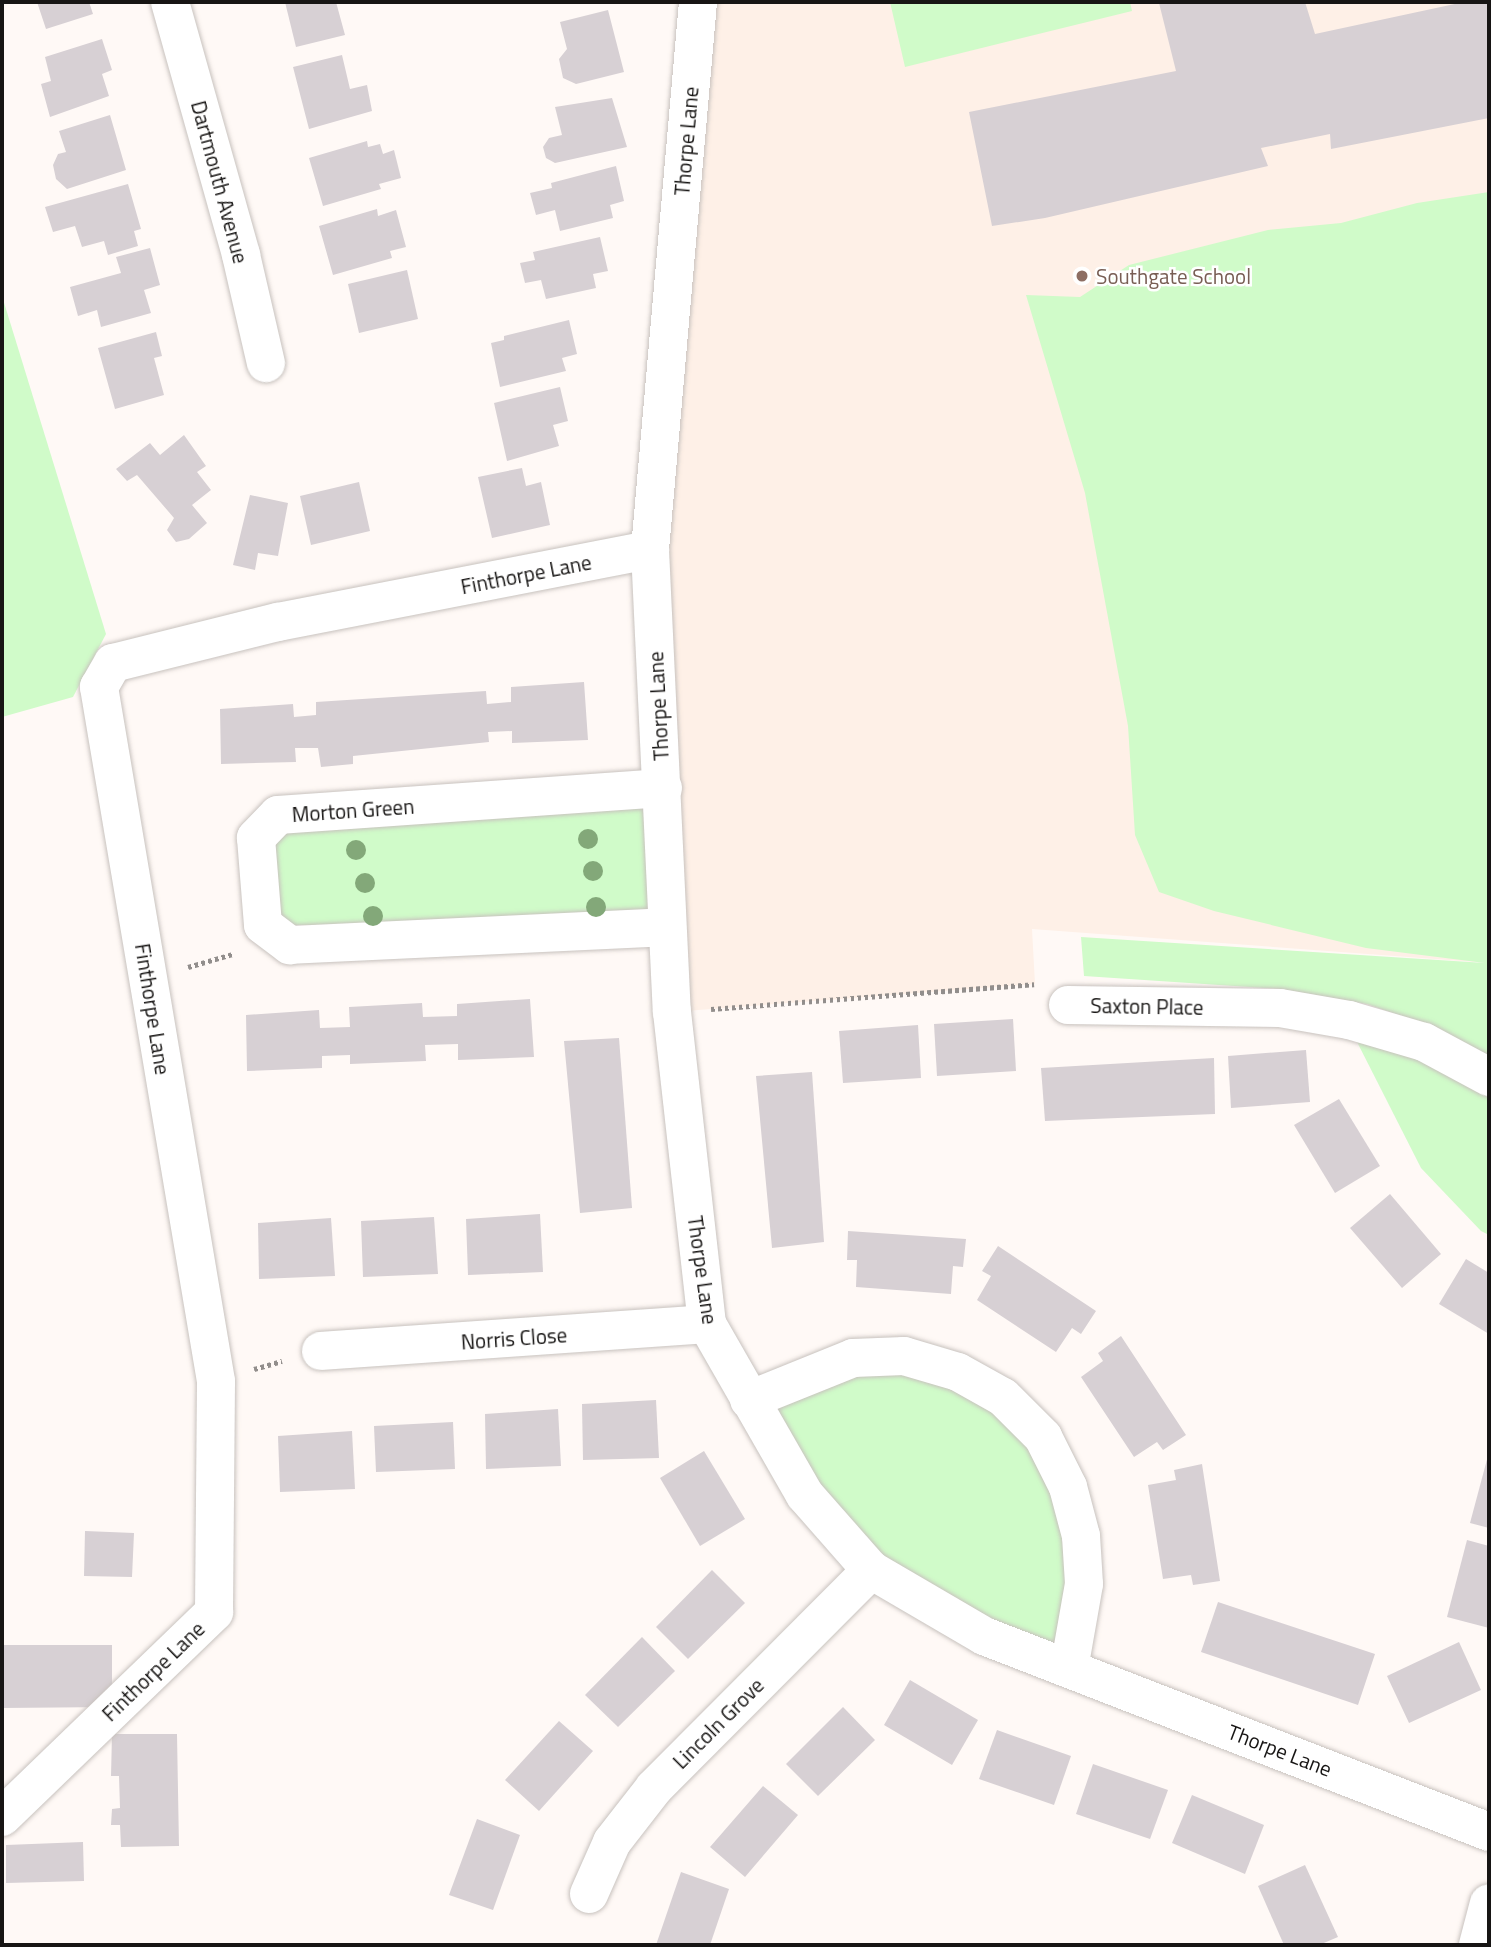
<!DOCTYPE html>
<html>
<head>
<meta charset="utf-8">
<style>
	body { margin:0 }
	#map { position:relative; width:1491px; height:1947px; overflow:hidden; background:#fff9f6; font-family:"Titillium Web",sans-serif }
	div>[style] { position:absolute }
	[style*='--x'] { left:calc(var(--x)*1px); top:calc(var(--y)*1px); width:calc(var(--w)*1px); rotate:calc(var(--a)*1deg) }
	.built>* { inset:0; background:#fef0e7 }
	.green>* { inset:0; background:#d0fbc9 }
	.building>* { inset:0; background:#d7d0d4 }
	.path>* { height:4.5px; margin-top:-2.25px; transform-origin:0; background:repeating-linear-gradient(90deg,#928e8c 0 3.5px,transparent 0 7px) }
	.roads { filter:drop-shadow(0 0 2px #c8c2be) drop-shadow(0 0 2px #c8c2be) }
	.minor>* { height:38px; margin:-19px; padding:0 19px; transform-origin:19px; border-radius:19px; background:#fff }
	.trees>* { width:20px; height:20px; margin:-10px; border-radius:50%; background:#83a879 }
	.dots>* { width:19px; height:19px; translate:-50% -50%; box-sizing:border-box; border:4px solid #fff; border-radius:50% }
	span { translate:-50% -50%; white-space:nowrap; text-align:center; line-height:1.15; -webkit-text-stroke:5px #fff; paint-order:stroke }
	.street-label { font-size:21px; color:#171514 }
	.education-label { font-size:21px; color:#785e54 }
	.left { translate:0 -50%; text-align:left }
	.frame { position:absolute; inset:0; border:4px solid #171514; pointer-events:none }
</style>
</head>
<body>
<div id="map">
	<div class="built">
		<div style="clip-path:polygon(698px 2px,1489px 2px,1489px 963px,1032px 929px,1035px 984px,672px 1012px,650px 550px)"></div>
	</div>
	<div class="green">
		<div style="clip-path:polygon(890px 2px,1130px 2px,1132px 11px,905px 67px)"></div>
		<div style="clip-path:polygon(1489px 192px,1489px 1055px,1424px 1024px,1367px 1004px,1280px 989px,1084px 976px,1081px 937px,1485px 963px,1366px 948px,1214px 911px,1159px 892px,1135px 835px,1128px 726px,1085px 493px,1026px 295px,1080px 297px,1129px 265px,1268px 230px,1341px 223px,1417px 203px)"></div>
		<div style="clip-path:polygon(2px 296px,106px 634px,73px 697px,2px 717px)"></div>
		<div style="clip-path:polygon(663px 788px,667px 927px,263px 925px,278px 815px)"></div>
		<div style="clip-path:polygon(1354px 1036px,1410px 1054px,1477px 1087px,1489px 1099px,1489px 1235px,1481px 1231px,1421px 1168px)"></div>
		<div style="clip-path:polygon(853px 1358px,958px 1372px,1068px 1487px,1069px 1669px,871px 1570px,749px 1400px)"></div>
	</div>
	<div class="building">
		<div style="clip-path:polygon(37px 2px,89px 2px,93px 14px,46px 29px)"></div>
		<div style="clip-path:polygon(285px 2px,336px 2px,345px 35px,296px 47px)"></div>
		<div style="clip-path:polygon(1305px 2px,1315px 34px,1464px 2px,1489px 2px,1489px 118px,1331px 149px,1330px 134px,1261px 148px,1268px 166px,1045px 218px,992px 226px,969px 112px,1176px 71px,1159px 3px)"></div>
		<div style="clip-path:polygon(608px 10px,624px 72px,576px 84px,563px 78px,559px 59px,567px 49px,560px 22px)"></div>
		<div style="clip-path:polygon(102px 39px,112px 70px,102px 74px,109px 96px,50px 117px,41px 84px,51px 81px,45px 57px)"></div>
		<div style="clip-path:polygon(342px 55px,350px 89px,367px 85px,372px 111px,309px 129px,293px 67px)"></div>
		<div style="clip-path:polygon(612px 98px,627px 147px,555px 163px,546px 158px,543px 147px,549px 138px,562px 135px,555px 107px)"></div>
		<div style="clip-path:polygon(110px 115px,126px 170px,67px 189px,56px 179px,53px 165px,58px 154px,66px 152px,59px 131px)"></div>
		<div style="clip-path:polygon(367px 141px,368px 147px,380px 144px,383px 154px,394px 150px,401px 178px,379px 184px,381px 189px,323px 206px,309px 158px)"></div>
		<div style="clip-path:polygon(616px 166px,624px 201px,610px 205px,613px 218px,560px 231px,555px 210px,536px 215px,530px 193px,552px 188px,551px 183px)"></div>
		<div style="clip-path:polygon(128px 184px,141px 229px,134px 231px,138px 246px,108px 255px,104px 241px,82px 247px,75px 226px,53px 232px,45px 207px)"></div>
		<div style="clip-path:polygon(377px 209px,378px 216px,396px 210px,406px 247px,390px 251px,392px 258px,333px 275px,319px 226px)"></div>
		<div style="clip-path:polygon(600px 237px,608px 271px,593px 274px,596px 288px,546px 299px,541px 280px,525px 283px,520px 263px,535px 260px,533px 252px)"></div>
		<div style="clip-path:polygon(150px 248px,160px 285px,144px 290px,151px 313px,101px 327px,97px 310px,78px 316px,70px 287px,121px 273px,116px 257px)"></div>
		<div style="clip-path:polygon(407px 270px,418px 319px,359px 333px,348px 284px)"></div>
		<div style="clip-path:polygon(569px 320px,577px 354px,562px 358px,566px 371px,500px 387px,491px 343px,504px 340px,504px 336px)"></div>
		<div style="clip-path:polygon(156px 332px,162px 356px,154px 358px,164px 395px,115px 409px,98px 348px)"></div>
		<div style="clip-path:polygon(560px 387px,568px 421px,553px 425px,559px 446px,507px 461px,494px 403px)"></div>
		<div style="clip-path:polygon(184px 435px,206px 466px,197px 472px,211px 490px,192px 505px,207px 523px,189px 539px,176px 542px,167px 530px,174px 518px,137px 475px,127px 481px,116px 469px,150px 443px,160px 455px)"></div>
		<div style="clip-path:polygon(522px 468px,526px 486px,541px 482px,550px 525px,492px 538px,478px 477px)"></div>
		<div style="clip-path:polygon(359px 482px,370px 531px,311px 545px,300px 496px)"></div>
		<div style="clip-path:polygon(250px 495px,288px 503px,278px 556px,258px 553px,255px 570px,233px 565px)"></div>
		<div style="clip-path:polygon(584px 682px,588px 740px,512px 743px,512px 731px,488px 732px,489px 742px,353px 756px,353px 764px,321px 767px,318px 748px,295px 748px,296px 762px,221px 764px,220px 709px,293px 704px,294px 717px,316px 715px,316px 702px,486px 691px,487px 704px,511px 702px,511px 687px)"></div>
		<div style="clip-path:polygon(530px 999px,534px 1057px,458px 1060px,458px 1044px,425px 1045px,426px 1061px,350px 1064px,350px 1055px,322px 1056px,322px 1068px,247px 1071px,246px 1015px,319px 1010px,320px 1028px,350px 1027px,349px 1007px,422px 1003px,423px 1017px,457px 1016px,457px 1004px)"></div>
		<div style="clip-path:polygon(1013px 1019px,1016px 1071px,937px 1076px,934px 1024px)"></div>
		<div style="clip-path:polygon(918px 1025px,921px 1078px,843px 1083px,839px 1031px)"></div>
		<div style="clip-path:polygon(619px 1038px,632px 1208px,580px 1213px,564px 1041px)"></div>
		<div style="clip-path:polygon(1306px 1050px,1310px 1102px,1231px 1108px,1228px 1056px)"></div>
		<div style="clip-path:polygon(1214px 1058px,1215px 1114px,1045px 1121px,1041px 1068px)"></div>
		<div style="clip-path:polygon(812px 1072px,824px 1242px,772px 1248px,756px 1076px)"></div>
		<div style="clip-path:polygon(1339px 1099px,1380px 1166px,1335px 1193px,1294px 1125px)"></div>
		<div style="clip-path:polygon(1390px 1194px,1441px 1254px,1402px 1288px,1350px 1228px)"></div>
		<div style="clip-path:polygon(540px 1214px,543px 1272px,468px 1275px,466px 1219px)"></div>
		<div style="clip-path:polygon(434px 1217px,438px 1274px,363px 1277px,361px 1221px)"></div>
		<div style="clip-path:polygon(331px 1218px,335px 1276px,259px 1279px,258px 1223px)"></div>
		<div style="clip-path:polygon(848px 1231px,966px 1239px,963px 1267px,953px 1266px,951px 1294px,856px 1287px,857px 1260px,847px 1260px)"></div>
		<div style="clip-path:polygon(998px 1246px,1096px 1311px,1081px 1334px,1072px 1328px,1056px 1352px,977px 1300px,991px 1276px,982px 1271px)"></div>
		<div style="clip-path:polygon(1466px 1259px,1489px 1273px,1489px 1334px,1439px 1304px)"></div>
		<div style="clip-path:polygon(1121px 1336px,1186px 1435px,1163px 1450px,1157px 1442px,1134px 1457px,1081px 1377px,1103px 1361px,1098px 1353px)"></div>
		<div style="clip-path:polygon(656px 1400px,659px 1458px,583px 1460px,582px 1404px)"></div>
		<div style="clip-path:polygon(558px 1409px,561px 1466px,486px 1469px,485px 1414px)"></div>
		<div style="clip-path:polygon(453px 1422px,455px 1469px,376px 1472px,374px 1426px)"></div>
		<div style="clip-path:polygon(352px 1431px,355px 1489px,280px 1492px,278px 1436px)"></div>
		<div style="clip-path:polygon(704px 1451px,745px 1519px,700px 1546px,660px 1478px)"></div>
		<div style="clip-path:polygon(1489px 1452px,1489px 1528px,1470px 1523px)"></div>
		<div style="clip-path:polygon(1202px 1464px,1220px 1581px,1193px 1585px,1191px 1575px,1163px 1579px,1148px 1485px,1176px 1480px,1174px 1470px)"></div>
		<div style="clip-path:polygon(85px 1531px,134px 1533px,132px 1577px,84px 1576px)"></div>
		<div style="clip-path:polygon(1467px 1540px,1489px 1546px,1489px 1628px,1447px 1617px)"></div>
		<div style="clip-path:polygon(712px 1570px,745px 1603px,688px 1659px,656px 1627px)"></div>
		<div style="clip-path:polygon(1218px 1602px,1375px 1654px,1358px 1705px,1201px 1652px)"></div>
		<div style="clip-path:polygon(642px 1637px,675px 1671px,618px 1727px,585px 1695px)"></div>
		<div style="clip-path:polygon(1459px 1642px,1481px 1690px,1409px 1723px,1387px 1676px)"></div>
		<div style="clip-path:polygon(2px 1645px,112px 1645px,112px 1707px,2px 1708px)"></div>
		<div style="clip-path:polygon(910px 1680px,978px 1720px,952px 1765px,884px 1725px)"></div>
		<div style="clip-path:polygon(843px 1707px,875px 1740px,818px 1796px,786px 1764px)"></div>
		<div style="clip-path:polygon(559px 1721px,593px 1751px,539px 1811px,505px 1780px)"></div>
		<div style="clip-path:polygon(997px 1730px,1071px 1756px,1054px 1805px,979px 1779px)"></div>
		<div style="clip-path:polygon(112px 1734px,177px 1734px,179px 1846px,121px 1847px,120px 1825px,111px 1825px,112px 1809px,120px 1808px,119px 1776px,111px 1776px)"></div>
		<div style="clip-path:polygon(1093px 1764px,1168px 1790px,1150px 1839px,1076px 1814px)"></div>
		<div style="clip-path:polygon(763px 1786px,798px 1815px,745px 1877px,710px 1847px)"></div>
		<div style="clip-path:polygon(1192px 1795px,1264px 1825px,1245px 1874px,1172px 1843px)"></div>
		<div style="clip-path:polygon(477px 1819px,520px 1835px,493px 1910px,449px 1895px)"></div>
		<div style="clip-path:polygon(83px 1842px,84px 1881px,6px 1883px,6px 1845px)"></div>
		<div style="clip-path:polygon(1305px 1865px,1338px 1937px,1319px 1945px,1284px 1945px,1258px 1886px)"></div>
		<div style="clip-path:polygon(681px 1872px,729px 1889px,710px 1945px,656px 1945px)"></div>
	</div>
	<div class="path">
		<div style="--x:188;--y:967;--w:47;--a:-16.1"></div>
		<div style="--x:711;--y:1009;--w:324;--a:-4.4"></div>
		<div style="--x:254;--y:1369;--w:29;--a:-16"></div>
	</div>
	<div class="roads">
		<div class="minor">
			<div style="--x:170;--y:2;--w:263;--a:74.3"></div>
			<div style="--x:241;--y:255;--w:111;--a:77"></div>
			<div style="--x:698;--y:2;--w:550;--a:95.01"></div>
			<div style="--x:650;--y:550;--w:463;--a:87.3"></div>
			<div style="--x:672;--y:1012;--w:314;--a:83.6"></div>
			<div style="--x:707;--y:1324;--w:197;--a:60.2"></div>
			<div style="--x:805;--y:1495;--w:100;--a:48.7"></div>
			<div style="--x:871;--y:1570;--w:131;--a:30.3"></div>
			<div style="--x:984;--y:1636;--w:542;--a:21.21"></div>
			<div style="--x:663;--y:788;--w:386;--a:176"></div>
			<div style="--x:278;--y:815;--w:32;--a:134"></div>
			<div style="--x:256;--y:838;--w:87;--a:85.4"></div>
			<div style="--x:263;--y:925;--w:34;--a:37"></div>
			<div style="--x:290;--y:945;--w:377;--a:-2.7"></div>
			<div style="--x:1068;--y:1005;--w:212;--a:0.8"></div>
			<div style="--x:1280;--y:1008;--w:70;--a:9.9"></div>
			<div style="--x:1349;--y:1020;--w:78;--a:16.3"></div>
			<div style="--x:1424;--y:1042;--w:74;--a:28.3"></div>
			<div style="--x:321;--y:1351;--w:387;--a:-4"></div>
			<div style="--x:749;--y:1400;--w:112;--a:-22"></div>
			<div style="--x:853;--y:1358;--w:51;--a:-2.2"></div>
			<div style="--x:904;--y:1356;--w:56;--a:16.5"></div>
			<div style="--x:958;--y:1372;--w:51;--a:29.1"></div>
			<div style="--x:1003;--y:1397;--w:57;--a:45"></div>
			<div style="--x:1043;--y:1437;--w:56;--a:63.4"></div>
			<div style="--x:1068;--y:1487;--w:51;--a:75.1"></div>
			<div style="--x:1081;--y:1536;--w:48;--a:86.4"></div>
			<div style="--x:1084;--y:1584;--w:86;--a:100"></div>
			<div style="--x:2;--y:1817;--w:295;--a:-44"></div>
			<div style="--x:214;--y:1612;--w:231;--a:-89.5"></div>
			<div style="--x:216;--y:1381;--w:704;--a:-99.57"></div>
			<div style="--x:99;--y:687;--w:28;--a:-60"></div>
			<div style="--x:113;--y:663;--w:170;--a:-14"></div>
			<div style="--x:278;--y:622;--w:379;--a:-11"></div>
			<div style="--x:589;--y:1894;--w:57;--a:-66.1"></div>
			<div style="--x:612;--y:1842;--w:68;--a:-52.1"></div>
			<div style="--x:654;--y:1788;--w:308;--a:-45.1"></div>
			<div style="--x:1478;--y:1945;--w:43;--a:-75.3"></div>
		</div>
	</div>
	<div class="trees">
		<div style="left:588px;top:839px"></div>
		<div style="left:356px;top:850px"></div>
		<div style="left:593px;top:871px"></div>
		<div style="left:365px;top:883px"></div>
		<div style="left:596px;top:907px"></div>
		<div style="left:373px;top:916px"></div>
	</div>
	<div class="dots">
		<div style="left:1082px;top:276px;background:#8d6e63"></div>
	</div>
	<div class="street-label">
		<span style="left:686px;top:141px;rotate:-85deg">Thorpe Lane</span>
		<span style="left:220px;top:182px;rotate:75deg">Dartmouth Avenue</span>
		<span style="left:526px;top:574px;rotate:-11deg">Finthorpe Lane</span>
		<span style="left:658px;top:706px;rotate:-93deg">Thorpe Lane</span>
		<span style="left:353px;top:810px;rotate:-4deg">Morton Green</span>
		<span style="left:1147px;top:1006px;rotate:1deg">Saxton Place</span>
		<span style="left:153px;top:1009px;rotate:81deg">Finthorpe Lane</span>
		<span style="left:703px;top:1270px;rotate:82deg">Thorpe Lane</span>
		<span style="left:514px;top:1338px;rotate:-4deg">Norris Close</span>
		<span style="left:153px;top:1671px;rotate:-44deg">Finthorpe Lane</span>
		<span style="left:718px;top:1723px;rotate:-45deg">Lincoln Grove</span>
		<span style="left:1280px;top:1750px;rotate:21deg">Thorpe Lane</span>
	</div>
	<div class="education-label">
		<span class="left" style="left:1096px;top:276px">Southgate School</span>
	</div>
	<div class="frame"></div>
</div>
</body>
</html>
